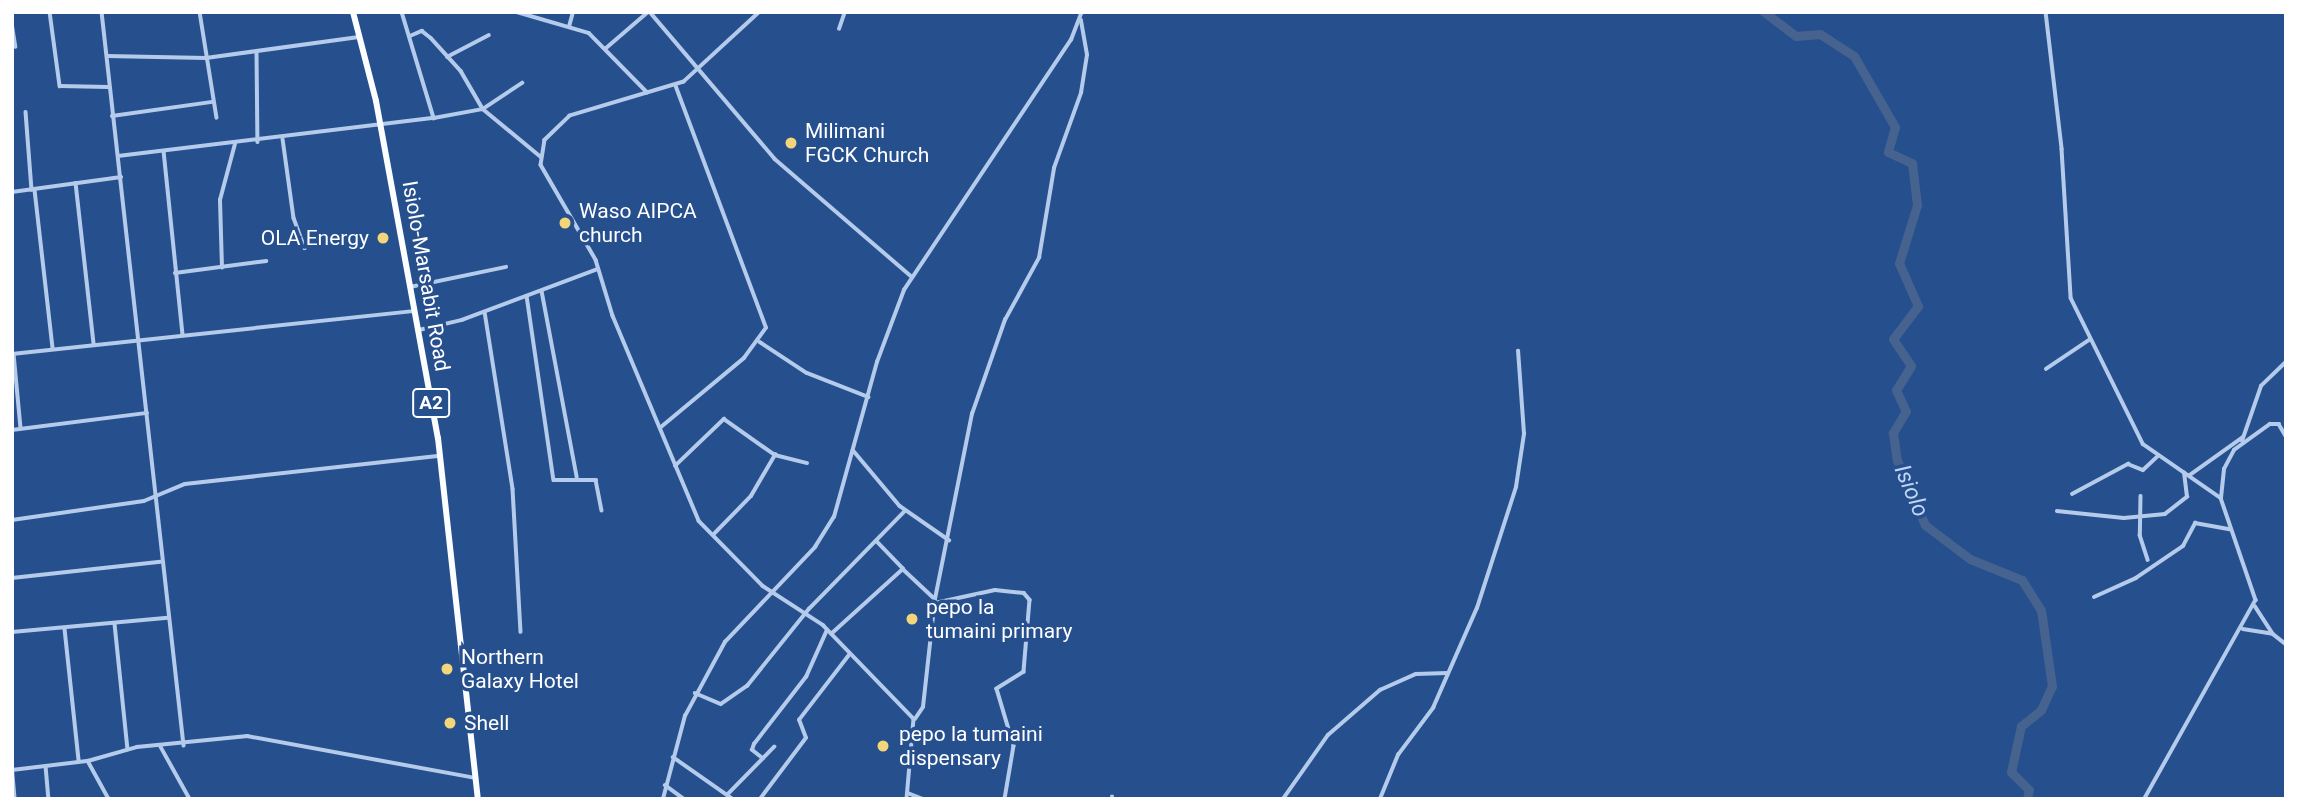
<!DOCTYPE html>
<html>
<head>
<meta charset="utf-8">
<style>
	body { margin:0 }
	#map { position:relative; width:2298px; height:811px; overflow:hidden; background:#264f8d; font-family:Roboto,sans-serif }
	div>[style] { position:absolute }
	[style*='--x'] { left:calc(var(--x)*1px); top:calc(var(--y)*1px); width:calc(var(--w)*1px); rotate:calc(var(--a)*1deg) }
	.river>* { height:9px; margin:-4.5px; padding:0 4.5px; transform-origin:4.5px; border-radius:4.5px; background:#466390 }
	.minor>* { height:3.5px; margin:-1.75px; padding:0 1.75px; transform-origin:1.75px; border-radius:1.75px; background:#b5cbeb }
	.trunk>* { height:6px; margin:-3px; padding:0 3px; transform-origin:3px; border-radius:3px; background:#fcfdff }
	.dots>* { width:19px; height:19px; translate:-50% -50%; box-sizing:border-box; border:4px solid #264f8d; border-radius:50% }
	span { translate:-50% -50%; white-space:nowrap; text-align:center; line-height:1.15; -webkit-text-stroke:7px #264f8d; paint-order:stroke }
	.shield-label span { padding:2px 5px; background:#264f8d; border:2px solid; border-radius:5px; -webkit-text-stroke-width:0 }
	.shield-label { font-size:19px; color:#fff; font-weight:700 }
	.poi-label { font-size:21px; color:#fff }
	.left { translate:0 -50%; text-align:left }
	.right { translate:-100% -50%; text-align:right }
	.street-label { font-size:21px; color:#fff }
	.water-label { font-size:23px; color:#c1d6f2; font-style:italic }
	.frame { position:absolute; inset:0; border:14px solid #fff; pointer-events:none }
</style>
</head>
<body>
<div id="map">
	<div class="river">
		<div style="--x:1764;--y:12;--w:40;--a:37"></div>
		<div style="--x:1796;--y:36;--w:24;--a:-5"></div>
		<div style="--x:1820;--y:34;--w:40;--a:32.9"></div>
		<div style="--x:1854;--y:56;--w:82;--a:60"></div>
		<div style="--x:1895;--y:127;--w:26;--a:106"></div>
		<div style="--x:1888;--y:152;--w:26;--a:25"></div>
		<div style="--x:1912;--y:163;--w:42;--a:83.2"></div>
		<div style="--x:1917;--y:205;--w:61;--a:107.2"></div>
		<div style="--x:1899;--y:263;--w:47;--a:66.2"></div>
		<div style="--x:1918;--y:306;--w:41;--a:127.1"></div>
		<div style="--x:1893;--y:339;--w:32;--a:56"></div>
		<div style="--x:1911;--y:366;--w:28;--a:122"></div>
		<div style="--x:1896;--y:390;--w:23;--a:65"></div>
		<div style="--x:1906;--y:411;--w:26;--a:121"></div>
		<div style="--x:1893;--y:433;--w:27;--a:82"></div>
		<div style="--x:1897;--y:460;--w:71;--a:66.7"></div>
		<div style="--x:1925;--y:525;--w:56;--a:37.1"></div>
		<div style="--x:1970;--y:559;--w:56;--a:22"></div>
		<div style="--x:2022;--y:580;--w:36;--a:58"></div>
		<div style="--x:2041;--y:610;--w:77;--a:81.8"></div>
		<div style="--x:2052;--y:686;--w:26;--a:115"></div>
		<div style="--x:2041;--y:710;--w:26;--a:141"></div>
		<div style="--x:2021;--y:726;--w:47;--a:102.3"></div>
		<div style="--x:2011;--y:772;--w:25;--a:45"></div>
		<div style="--x:2029;--y:790;--w:9;--a:103"></div>
	</div>
	<div class="minor">
		<div style="--x:50;--y:12;--w:75;--a:82.3"></div>
		<div style="--x:60;--y:86;--w:48;--a:1.2"></div>
		<div style="--x:102;--y:12;--w:738;--a:83.62"></div>
		<div style="--x:200;--y:12;--w:107;--a:80.9"></div>
		<div style="--x:402;--y:12;--w:111;--a:73.2"></div>
		<div style="--x:517;--y:12;--w:75;--a:16.3"></div>
		<div style="--x:589;--y:33;--w:83;--a:45.5"></div>
		<div style="--x:650;--y:12;--w:193;--a:49.6"></div>
		<div style="--x:775;--y:159;--w:179;--a:40.7"></div>
		<div style="--x:760;--y:12;--w:103;--a:137.4"></div>
		<div style="--x:684;--y:82;--w:119;--a:163.4"></div>
		<div style="--x:570;--y:116;--w:35;--a:136"></div>
		<div style="--x:545;--y:140;--w:25;--a:99"></div>
		<div style="--x:541;--y:165;--w:110;--a:59.9"></div>
		<div style="--x:596;--y:260;--w:59;--a:73.1"></div>
		<div style="--x:613;--y:316;--w:222;--a:67.2"></div>
		<div style="--x:699;--y:521;--w:91;--a:45.4"></div>
		<div style="--x:763;--y:586;--w:72;--a:33"></div>
		<div style="--x:823;--y:625;--w:131;--a:45.9"></div>
		<div style="--x:914;--y:719;--w:80;--a:95"></div>
		<div style="--x:2046;--y:12;--w:138;--a:83.3"></div>
		<div style="--x:2062;--y:149;--w:149;--a:86.5"></div>
		<div style="--x:2071;--y:298;--w:163;--a:63.7"></div>
		<div style="--x:2143;--y:444;--w:95;--a:34.7"></div>
		<div style="--x:2221;--y:498;--w:108;--a:71.1"></div>
		<div style="--x:2256;--y:600;--w:228;--a:119.2"></div>
		<div style="--x:12;--y:23;--w:24;--a:81"></div>
		<div style="--x:569;--y:27;--w:16;--a:-75"></div>
		<div style="--x:839;--y:29;--w:18;--a:-71"></div>
		<div style="--x:410;--y:36;--w:13;--a:-23"></div>
		<div style="--x:422;--y:31;--w:11;--a:38"></div>
		<div style="--x:431;--y:38;--w:45;--a:47.7"></div>
		<div style="--x:461;--y:71;--w:44;--a:59.9"></div>
		<div style="--x:483;--y:109;--w:75;--a:39.6"></div>
		<div style="--x:605;--y:49;--w:57;--a:-40.7"></div>
		<div style="--x:257;--y:53;--w:89;--a:89.4"></div>
		<div style="--x:107;--y:56;--w:99;--a:1.2"></div>
		<div style="--x:206;--y:58;--w:154;--a:-7.8"></div>
		<div style="--x:447;--y:57;--w:47;--a:-27.6"></div>
		<div style="--x:26;--y:112;--w:78;--a:85.6"></div>
		<div style="--x:112;--y:116;--w:101;--a:-8"></div>
		<div style="--x:283;--y:139;--w:80;--a:82.1"></div>
		<div style="--x:294;--y:218;--w:32;--a:70"></div>
		<div style="--x:164;--y:151;--w:185;--a:84.1"></div>
		<div style="--x:118;--y:156;--w:318;--a:-6.9"></div>
		<div style="--x:434;--y:118;--w:50;--a:-10.4"></div>
		<div style="--x:483;--y:109;--w:47;--a:-33.7"></div>
		<div style="--x:76;--y:183;--w:161;--a:83.6"></div>
		<div style="--x:35;--y:190;--w:158;--a:83.5"></div>
		<div style="--x:12;--y:192;--w:110;--a:-7.8"></div>
		<div style="--x:222;--y:268;--w:68;--a:-91.7"></div>
		<div style="--x:220;--y:200;--w:58;--a:-75"></div>
		<div style="--x:175;--y:273;--w:92;--a:-7.5"></div>
		<div style="--x:410;--y:287;--w:98;--a:-11.8"></div>
		<div style="--x:542;--y:291;--w:189;--a:79.3"></div>
		<div style="--x:527;--y:296;--w:186;--a:81.7"></div>
		<div style="--x:554;--y:480;--w:42;--a:0"></div>
		<div style="--x:596;--y:480;--w:31;--a:79"></div>
		<div style="--x:485;--y:312;--w:179;--a:81"></div>
		<div style="--x:513;--y:489;--w:143;--a:86.8"></div>
		<div style="--x:419;--y:330;--w:44;--a:-13.1"></div>
		<div style="--x:462;--y:320;--w:145;--a:-20.6"></div>
		<div style="--x:760;--y:342;--w:56;--a:33.4"></div>
		<div style="--x:807;--y:373;--w:66;--a:21.2"></div>
		<div style="--x:12;--y:354;--w:403;--a:-6.1"></div>
		<div style="--x:14;--y:354;--w:74;--a:84.6"></div>
		<div style="--x:2046;--y:369;--w:52;--a:-34"></div>
		<div style="--x:661;--y:427;--w:108;--a:-39.7"></div>
		<div style="--x:744;--y:358;--w:37;--a:-54"></div>
		<div style="--x:766;--y:328;--w:257;--a:-110.5"></div>
		<div style="--x:12;--y:430;--w:136;--a:-7.2"></div>
		<div style="--x:2242;--y:441;--w:58;--a:-70.9"></div>
		<div style="--x:2261;--y:386;--w:35;--a:-44"></div>
		<div style="--x:853;--y:450;--w:73;--a:50"></div>
		<div style="--x:900;--y:506;--w:60;--a:34.8"></div>
		<div style="--x:675;--y:466;--w:68;--a:-43.8"></div>
		<div style="--x:724;--y:419;--w:62;--a:35.2"></div>
		<div style="--x:775;--y:455;--w:33;--a:14"></div>
		<div style="--x:2190;--y:475;--w:65;--a:-35.6"></div>
		<div style="--x:2072;--y:494;--w:64;--a:-28.2"></div>
		<div style="--x:2128;--y:464;--w:16;--a:22"></div>
		<div style="--x:2143;--y:470;--w:19;--a:-43"></div>
		<div style="--x:2141;--y:496;--w:39;--a:91"></div>
		<div style="--x:2140;--y:535;--w:26;--a:72"></div>
		<div style="--x:2221;--y:498;--w:29;--a:-84"></div>
		<div style="--x:2224;--y:469;--w:21;--a:-62"></div>
		<div style="--x:2234;--y:450;--w:44;--a:-35.8"></div>
		<div style="--x:2270;--y:424;--w:9;--a:0"></div>
		<div style="--x:2279;--y:424;--w:14;--a:60"></div>
		<div style="--x:2057;--y:511;--w:67;--a:6"></div>
		<div style="--x:2124;--y:518;--w:41;--a:-5.6"></div>
		<div style="--x:2165;--y:514;--w:28;--a:-38"></div>
		<div style="--x:2187;--y:497;--w:24;--a:-97"></div>
		<div style="--x:12;--y:520;--w:133;--a:-8.2"></div>
		<div style="--x:144;--y:501;--w:44;--a:-22.5"></div>
		<div style="--x:185;--y:484;--w:256;--a:-6.3"></div>
		<div style="--x:713;--y:535;--w:54;--a:-45.7"></div>
		<div style="--x:751;--y:496;--w:48;--a:-59.7"></div>
		<div style="--x:904;--y:570;--w:42;--a:43.1"></div>
		<div style="--x:12;--y:578;--w:149;--a:-6.2"></div>
		<div style="--x:2094;--y:597;--w:46;--a:-24.3"></div>
		<div style="--x:2136;--y:578;--w:57;--a:-34.2"></div>
		<div style="--x:2183;--y:546;--w:26;--a:-62"></div>
		<div style="--x:2195;--y:523;--w:35;--a:10"></div>
		<div style="--x:935;--y:603;--w:61;--a:-12.2"></div>
		<div style="--x:995;--y:590;--w:29;--a:6"></div>
		<div style="--x:1024;--y:593;--w:9;--a:49"></div>
		<div style="--x:1030;--y:600;--w:72;--a:94.8"></div>
		<div style="--x:1024;--y:672;--w:32;--a:148"></div>
		<div style="--x:997;--y:689;--w:59;--a:73.4"></div>
		<div style="--x:1014;--y:746;--w:54;--a:99.6"></div>
		<div style="--x:2255;--y:606;--w:31;--a:57"></div>
		<div style="--x:115;--y:624;--w:126;--a:84.1"></div>
		<div style="--x:65;--y:629;--w:133;--a:83.9"></div>
		<div style="--x:2243;--y:629;--w:30;--a:9"></div>
		<div style="--x:2273;--y:634;--w:16;--a:38"></div>
		<div style="--x:12;--y:632;--w:156;--a:-5.2"></div>
		<div style="--x:831;--y:634;--w:97;--a:-42.1"></div>
		<div style="--x:903;--y:569;--w:37;--a:-134"></div>
		<div style="--x:695;--y:693;--w:28;--a:23"></div>
		<div style="--x:721;--y:704;--w:32;--a:-35"></div>
		<div style="--x:747;--y:686;--w:99;--a:-51.2"></div>
		<div style="--x:809;--y:609;--w:137;--a:-45.6"></div>
		<div style="--x:915;--y:719;--w:14;--a:-56"></div>
		<div style="--x:923;--y:707;--w:109;--a:-83.7"></div>
		<div style="--x:935;--y:599;--w:189;--a:-78.7"></div>
		<div style="--x:972;--y:414;--w:100;--a:-70.7"></div>
		<div style="--x:1005;--y:320;--w:71;--a:-61.3"></div>
		<div style="--x:1039;--y:258;--w:91;--a:-80.5"></div>
		<div style="--x:1054;--y:168;--w:80;--a:-70.2"></div>
		<div style="--x:1081;--y:93;--w:38;--a:-81"></div>
		<div style="--x:1087;--y:55;--w:35;--a:-100"></div>
		<div style="--x:161;--y:747;--w:60;--a:60.9"></div>
		<div style="--x:673;--y:757;--w:73;--a:35"></div>
		<div style="--x:763;--y:759;--w:14;--a:-141"></div>
		<div style="--x:752;--y:750;--w:6;--a:-72"></div>
		<div style="--x:754;--y:744;--w:85;--a:-52.2"></div>
		<div style="--x:806;--y:677;--w:51;--a:-65.9"></div>
		<div style="--x:88;--y:761;--w:43;--a:61.1"></div>
		<div style="--x:12;--y:764;--w:35;--a:85"></div>
		<div style="--x:46;--y:766;--w:33;--a:85"></div>
		<div style="--x:12;--y:770;--w:77;--a:-6.8"></div>
		<div style="--x:88;--y:761;--w:51;--a:-15.9"></div>
		<div style="--x:137;--y:747;--w:111;--a:-5.7"></div>
		<div style="--x:247;--y:736;--w:233;--a:10.4"></div>
		<div style="--x:665;--y:785;--w:24;--a:36"></div>
		<div style="--x:908;--y:793;--w:16;--a:22"></div>
		<div style="--x:728;--y:794;--w:66;--a:-45.6"></div>
		<div style="--x:663;--y:799;--w:86;--a:-75.2"></div>
		<div style="--x:685;--y:716;--w:84;--a:-61.6"></div>
		<div style="--x:725;--y:642;--w:131;--a:-46.5"></div>
		<div style="--x:815;--y:547;--w:36;--a:-58"></div>
		<div style="--x:834;--y:517;--w:161;--a:-74.5"></div>
		<div style="--x:877;--y:362;--w:77;--a:-69.4"></div>
		<div style="--x:904;--y:290;--w:301;--a:-56.3"></div>
		<div style="--x:1071;--y:40;--w:30;--a:-69"></div>
		<div style="--x:760;--y:799;--w:76;--a:-53"></div>
		<div style="--x:806;--y:738;--w:19;--a:-111"></div>
		<div style="--x:799;--y:720;--w:82;--a:-52.4"></div>
		<div style="--x:1112;--y:799;--w:2;--a:-90"></div>
		<div style="--x:1283;--y:799;--w:78;--a:-54.9"></div>
		<div style="--x:1328;--y:735;--w:69;--a:-40.9"></div>
		<div style="--x:1380;--y:690;--w:39;--a:-24"></div>
		<div style="--x:1416;--y:674;--w:31;--a:-2"></div>
		<div style="--x:1380;--y:799;--w:48;--a:-67.8"></div>
		<div style="--x:1398;--y:755;--w:59;--a:-53.3"></div>
		<div style="--x:1433;--y:708;--w:109;--a:-66.3"></div>
		<div style="--x:1477;--y:608;--w:127;--a:-72.1"></div>
		<div style="--x:1516;--y:487;--w:54;--a:-81.4"></div>
		<div style="--x:1524;--y:434;--w:83;--a:-94.1"></div>
	</div>
	<div class="trunk">
		<div style="--x:353;--y:12;--w:92;--a:75.5"></div>
		<div style="--x:376;--y:101;--w:343;--a:79.6"></div>
		<div style="--x:438;--y:438;--w:363;--a:83.7"></div>
	</div>
	<div class="dots">
		<div style="left:791px;top:143px;background:#f4d67a"></div>
		<div style="left:565px;top:223px;background:#f4d67a"></div>
		<div style="left:383px;top:238px;background:#f4d67a"></div>
		<div style="left:912px;top:619px;background:#f4d67a"></div>
		<div style="left:447px;top:669px;background:#f4d67a"></div>
		<div style="left:450px;top:723px;background:#f4d67a"></div>
		<div style="left:883px;top:746px;background:#f4d67a"></div>
	</div>
	<div class="shield-label">
		<span style="left:431px;top:403px">A2</span>
	</div>
	<div class="poi-label">
		<span class="left" style="left:805px;top:143px">Milimani<br>FGCK Church</span>
		<span class="left" style="left:579px;top:223px">Waso AIPCA<br>church</span>
		<span class="right" style="left:369px;top:238px">OLA Energy</span>
		<span class="left" style="left:926px;top:619px">pepo la<br>tumaini primary</span>
		<span class="left" style="left:461px;top:669px">Northern<br>Galaxy Hotel</span>
		<span class="left" style="left:464px;top:723px">Shell</span>
		<span class="left" style="left:899px;top:746px">pepo la tumaini<br>dispensary</span>
	</div>
	<div class="street-label">
		<span style="left:426px;top:276px;rotate:80deg">Isiolo-Marsabit Road</span>
	</div>
	<div class="water-label">
		<span style="left:1911px;top:491px;rotate:67deg">Isiolo</span>
	</div>
	<div class="frame"></div>
</div>
</body>
</html>
